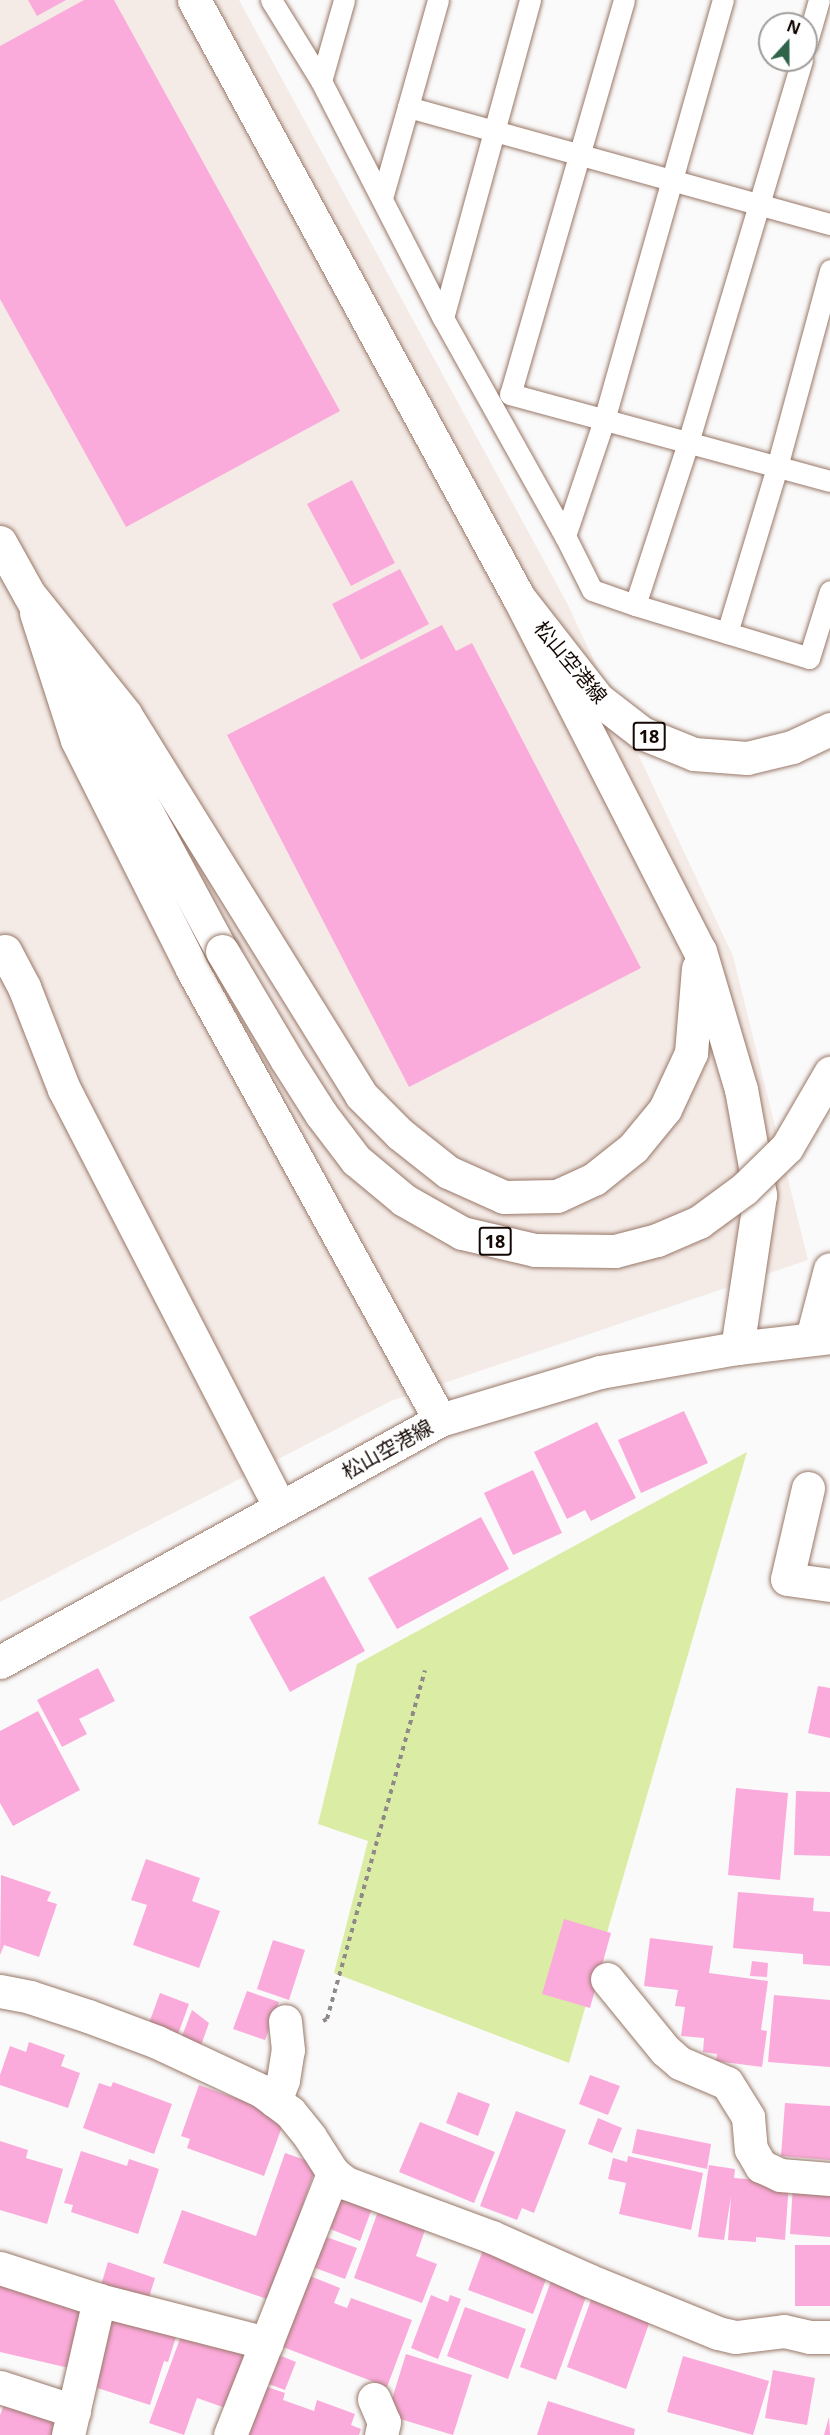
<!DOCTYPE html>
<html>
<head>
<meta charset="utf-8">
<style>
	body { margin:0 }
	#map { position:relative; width:830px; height:2435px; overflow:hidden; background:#fafafa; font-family:"Noto Sans","Noto Sans JP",sans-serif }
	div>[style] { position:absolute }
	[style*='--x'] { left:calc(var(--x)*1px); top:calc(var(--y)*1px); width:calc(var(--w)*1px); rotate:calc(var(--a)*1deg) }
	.built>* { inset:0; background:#f4ebe7 }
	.green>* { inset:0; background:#dbeca5 }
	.building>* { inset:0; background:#fbabdb }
	.path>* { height:4px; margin-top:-2px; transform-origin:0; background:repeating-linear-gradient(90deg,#8f8988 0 4.5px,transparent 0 9px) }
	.roads { filter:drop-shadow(0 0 2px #997868) drop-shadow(0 0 2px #997868) }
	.lane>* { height:21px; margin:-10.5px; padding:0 10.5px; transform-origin:10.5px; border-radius:10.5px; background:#fff }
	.street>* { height:33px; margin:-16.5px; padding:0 16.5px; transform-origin:16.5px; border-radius:16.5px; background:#fff }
	.secondary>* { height:33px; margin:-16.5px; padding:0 16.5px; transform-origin:16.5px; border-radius:16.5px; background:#fff }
	.primary>* { height:33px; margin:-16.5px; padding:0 16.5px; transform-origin:16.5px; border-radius:16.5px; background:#fff }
	.bridges { filter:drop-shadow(0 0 2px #997868) drop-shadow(0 0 2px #997868) }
	.primary-bridge>* { height:33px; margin:-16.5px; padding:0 16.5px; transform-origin:16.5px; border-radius:16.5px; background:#fff }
	span { translate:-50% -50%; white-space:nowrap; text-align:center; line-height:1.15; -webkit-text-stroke:4.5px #fff; paint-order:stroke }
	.shield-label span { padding:2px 4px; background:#fff; border:2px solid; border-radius:4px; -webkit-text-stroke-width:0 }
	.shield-label { font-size:18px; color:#150905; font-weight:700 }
	.street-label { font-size:20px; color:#150905 }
	.north { position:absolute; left:758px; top:12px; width:60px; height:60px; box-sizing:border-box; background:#fff; border:2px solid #a19d9b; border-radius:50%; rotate:21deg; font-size:16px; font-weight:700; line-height:24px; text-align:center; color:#150905 }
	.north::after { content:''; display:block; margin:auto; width:21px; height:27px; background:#30644a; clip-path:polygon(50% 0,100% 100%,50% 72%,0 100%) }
</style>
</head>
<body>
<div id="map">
	<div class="built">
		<div style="clip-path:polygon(0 0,239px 0,567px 603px,733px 956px,808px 1260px,391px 1401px,0 1602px)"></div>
	</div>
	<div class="green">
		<div style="clip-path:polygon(747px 1452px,569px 2063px,334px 1973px,368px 1841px,318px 1824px,357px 1664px)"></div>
	</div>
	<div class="building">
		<div style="clip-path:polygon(28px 0,66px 0,37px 16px)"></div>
		<div style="clip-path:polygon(84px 0,114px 0,340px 411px,126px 527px,0 299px,0 46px)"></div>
		<div style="clip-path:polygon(352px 480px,395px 563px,351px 586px,307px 504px)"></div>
		<div style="clip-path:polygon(400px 569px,429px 624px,361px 660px,332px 604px)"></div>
		<div style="clip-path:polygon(442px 625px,456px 651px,472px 643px,641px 968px,409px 1087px,227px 735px)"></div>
		<div style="clip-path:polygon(684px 1411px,708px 1463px,641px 1493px,618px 1440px)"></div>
		<div style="clip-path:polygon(597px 1422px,636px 1498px,591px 1521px,585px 1510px,567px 1519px,534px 1452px)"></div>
		<div style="clip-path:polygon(533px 1470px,562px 1533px,513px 1555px,484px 1493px)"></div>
		<div style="clip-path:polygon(481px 1517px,509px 1569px,397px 1629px,368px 1578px)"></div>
		<div style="clip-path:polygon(324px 1576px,365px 1651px,290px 1692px,249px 1617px)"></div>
		<div style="clip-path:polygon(98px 1668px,115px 1701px,79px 1719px,87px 1734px,62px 1747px,37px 1700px)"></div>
		<div style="clip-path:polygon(818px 1686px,830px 1688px,830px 1738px,808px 1733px)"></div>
		<div style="clip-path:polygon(38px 1711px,80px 1790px,13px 1826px,0 1803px,0 1731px)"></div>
		<div style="clip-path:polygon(736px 1788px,788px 1793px,780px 1880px,728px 1875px)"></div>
		<div style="clip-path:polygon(796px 1791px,830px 1792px,830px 1856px,794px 1855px)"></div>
		<div style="clip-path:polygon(146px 1859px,200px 1878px,192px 1901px,220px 1911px,199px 1968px,133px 1945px,147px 1905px,131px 1900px)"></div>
		<div style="clip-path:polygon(1px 1875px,51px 1892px,47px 1901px,57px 1904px,39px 1957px,4px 1945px,0 1955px)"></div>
		<div style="clip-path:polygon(738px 1892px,814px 1898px,813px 1911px,830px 1912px,830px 1966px,803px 1964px,803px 1954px,733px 1948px)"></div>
		<div style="clip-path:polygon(564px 1919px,611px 1933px,590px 2008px,542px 1994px)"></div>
		<div style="clip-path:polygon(650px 1938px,713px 1946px,709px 1973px,768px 1981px,761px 2030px,767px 2031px,762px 2067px,716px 2061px,717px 2054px,703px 2052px,704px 2038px,681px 2036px,685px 2007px,675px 2006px,678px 1990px,644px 1986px)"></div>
		<div style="clip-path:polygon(273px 1940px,305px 1950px,289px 2000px,257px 1989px)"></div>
		<div style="clip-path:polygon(752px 1961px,768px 1963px,767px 1977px,750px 1976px)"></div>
		<div style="clip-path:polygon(247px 1991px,279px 2002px,265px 2040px,233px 2029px)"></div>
		<div style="clip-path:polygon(160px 1993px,189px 2004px,177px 2037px,148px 2026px)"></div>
		<div style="clip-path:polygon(774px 1995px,830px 2000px,830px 2067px,768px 2062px)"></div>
		<div style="clip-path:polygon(192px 2010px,209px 2023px,199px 2051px,179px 2044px)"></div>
		<div style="clip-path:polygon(29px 2042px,65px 2055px,61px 2066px,80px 2073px,68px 2108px,0 2085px,0 2075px,10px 2046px,26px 2052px)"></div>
		<div style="clip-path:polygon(590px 2075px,620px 2086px,608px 2115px,579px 2104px)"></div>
		<div style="clip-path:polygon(113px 2082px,172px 2104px,154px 2154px,83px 2128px,99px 2083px,111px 2087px)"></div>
		<div style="clip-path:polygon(199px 2085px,286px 2116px,264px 2176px,187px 2148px,190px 2139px,181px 2136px)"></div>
		<div style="clip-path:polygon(458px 2092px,490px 2104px,478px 2136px,446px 2123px)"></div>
		<div style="clip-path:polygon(785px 2103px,830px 2106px,830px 2160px,781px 2156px)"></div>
		<div style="clip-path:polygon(516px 2111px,566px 2130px,534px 2213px,522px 2208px,517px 2220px,480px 2206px)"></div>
		<div style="clip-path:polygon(598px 2118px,622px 2128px,612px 2153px,588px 2144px)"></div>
		<div style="clip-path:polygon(420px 2122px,495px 2152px,474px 2203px,399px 2172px)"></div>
		<div style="clip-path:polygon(637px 2129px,711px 2144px,707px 2169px,632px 2153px)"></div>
		<div style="clip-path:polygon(0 2141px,28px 2150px,26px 2158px,63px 2169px,47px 2224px,0 2210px)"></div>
		<div style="clip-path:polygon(81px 2151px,127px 2166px,129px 2159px,159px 2169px,138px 2234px,71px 2212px,73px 2205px,64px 2203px)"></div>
		<div style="clip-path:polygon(285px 2153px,317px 2164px,270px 2300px,163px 2263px,182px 2210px,256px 2236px)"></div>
		<div style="clip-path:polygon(628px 2156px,703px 2173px,691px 2230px,619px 2214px,626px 2183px,608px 2179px,613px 2158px,627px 2162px)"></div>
		<div style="clip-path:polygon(709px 2165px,735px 2169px,734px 2178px,789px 2182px,785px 2240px,756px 2237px,756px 2242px,728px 2240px,731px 2197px,724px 2240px,698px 2237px)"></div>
		<div style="clip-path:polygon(793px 2185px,830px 2186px,830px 2237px,790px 2234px)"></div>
		<div style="clip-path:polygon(337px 2189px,374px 2203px,360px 2241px,323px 2226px)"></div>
		<div style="clip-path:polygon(380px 2206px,427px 2224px,416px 2256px,437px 2264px,422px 2303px,354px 2278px)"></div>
		<div style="clip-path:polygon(321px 2235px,357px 2248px,345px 2279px,310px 2266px)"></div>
		<div style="clip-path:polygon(795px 2245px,830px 2245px,830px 2306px,795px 2306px)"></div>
		<div style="clip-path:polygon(483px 2250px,548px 2274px,533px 2314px,468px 2290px)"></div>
		<div style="clip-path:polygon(108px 2262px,155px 2278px,146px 2307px,99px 2292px)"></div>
		<div style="clip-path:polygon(310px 2276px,340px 2288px,334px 2303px,347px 2308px,351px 2298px,412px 2320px,387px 2387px,283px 2347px)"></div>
		<div style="clip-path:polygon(0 2277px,86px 2298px,69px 2368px,0 2352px)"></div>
		<div style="clip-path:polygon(551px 2281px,587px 2294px,556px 2380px,520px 2367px)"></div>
		<div style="clip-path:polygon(431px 2295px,448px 2302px,450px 2295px,461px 2299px,438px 2359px,411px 2348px)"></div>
		<div style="clip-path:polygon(592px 2297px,651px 2318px,626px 2389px,567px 2367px)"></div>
		<div style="clip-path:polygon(465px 2307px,526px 2329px,508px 2379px,447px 2356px)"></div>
		<div style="clip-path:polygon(107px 2315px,176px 2337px,168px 2362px,164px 2361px,150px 2405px,85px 2384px)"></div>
		<div style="clip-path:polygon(181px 2336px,215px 2348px,218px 2340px,255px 2354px,234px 2411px,197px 2398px,184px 2435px,149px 2423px)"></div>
		<div style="clip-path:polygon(269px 2351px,296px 2362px,285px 2390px,258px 2380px)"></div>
		<div style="clip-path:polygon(406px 2354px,472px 2375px,453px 2435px,387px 2415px)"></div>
		<div style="clip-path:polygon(683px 2356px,769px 2381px,753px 2435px,667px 2412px)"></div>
		<div style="clip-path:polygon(773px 2370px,815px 2378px,807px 2425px,765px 2418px)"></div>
		<div style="clip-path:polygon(258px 2384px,285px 2393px,283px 2400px,314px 2411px,317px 2400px,355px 2414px,351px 2425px,361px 2429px,359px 2435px,249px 2435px,261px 2402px,252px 2399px)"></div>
		<div style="clip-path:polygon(7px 2397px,66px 2419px,60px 2435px,0 2435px,0 2415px)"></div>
		<div style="clip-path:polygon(548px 2401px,635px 2429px,634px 2435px,537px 2435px)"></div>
		<div style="clip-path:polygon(829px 2417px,830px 2435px,824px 2435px)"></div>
	</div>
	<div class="path">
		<div style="--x:323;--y:2021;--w:4;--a:-27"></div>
		<div style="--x:327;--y:2019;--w:362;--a:-74.3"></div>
	</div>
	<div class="roads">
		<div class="lane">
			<div style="--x:271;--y:0;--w:95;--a:58.3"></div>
			<div style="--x:321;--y:81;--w:267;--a:62.8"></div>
			<div style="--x:443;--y:318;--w:250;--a:60.8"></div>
			<div style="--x:565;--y:536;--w:60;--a:63.4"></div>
			<div style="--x:592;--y:590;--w:46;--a:19.2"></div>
			<div style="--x:438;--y:0;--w:111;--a:105.7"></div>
			<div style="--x:408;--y:107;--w:438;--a:15.5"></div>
			<div style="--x:624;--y:0;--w:410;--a:106.1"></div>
			<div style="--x:510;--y:394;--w:332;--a:15.2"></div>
			<div style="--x:806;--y:45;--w:47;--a:-73.9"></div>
			<div style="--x:802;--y:60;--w:400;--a:106.6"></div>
			<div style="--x:688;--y:443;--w:170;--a:108.1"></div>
			<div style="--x:635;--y:605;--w:182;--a:16.9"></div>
			<div style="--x:809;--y:658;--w:70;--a:-72.6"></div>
			<div style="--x:321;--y:81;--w:84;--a:-74.1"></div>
			<div style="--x:382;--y:198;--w:95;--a:-74.1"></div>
			<div style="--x:443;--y:318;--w:330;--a:-74.7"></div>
			<div style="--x:565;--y:536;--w:122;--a:-71.4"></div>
			<div style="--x:604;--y:420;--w:437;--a:-74.2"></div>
			<div style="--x:727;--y:633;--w:173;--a:-73.2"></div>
			<div style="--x:777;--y:467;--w:204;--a:-74.9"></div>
		</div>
		<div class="street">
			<div style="--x:5;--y:951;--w:41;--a:62.2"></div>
			<div style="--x:24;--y:987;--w:110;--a:68.6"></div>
			<div style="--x:64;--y:1089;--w:471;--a:62.7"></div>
			<div style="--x:808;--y:1488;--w:93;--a:103"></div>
			<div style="--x:787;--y:1579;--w:43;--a:7.9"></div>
			<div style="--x:607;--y:1979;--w:92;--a:50.8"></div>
			<div style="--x:665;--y:2050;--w:20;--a:41"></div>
			<div style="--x:680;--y:2063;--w:51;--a:23.1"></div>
			<div style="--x:727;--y:2083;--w:40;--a:58"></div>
			<div style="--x:748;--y:2117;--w:32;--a:85"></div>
			<div style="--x:751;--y:2149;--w:20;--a:60"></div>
			<div style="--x:761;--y:2166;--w:21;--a:25"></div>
			<div style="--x:780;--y:2175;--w:50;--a:4.6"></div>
			<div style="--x:0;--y:1991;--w:31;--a:11"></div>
			<div style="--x:30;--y:1997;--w:61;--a:18.1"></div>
			<div style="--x:88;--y:2016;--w:74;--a:20.6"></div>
			<div style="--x:157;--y:2042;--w:116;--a:25"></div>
			<div style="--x:262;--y:2091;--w:35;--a:37"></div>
			<div style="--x:290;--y:2112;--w:32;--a:51"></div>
			<div style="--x:310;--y:2137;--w:43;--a:57.4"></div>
			<div style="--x:333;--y:2173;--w:16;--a:38"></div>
			<div style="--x:346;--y:2183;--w:156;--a:20.3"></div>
			<div style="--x:492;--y:2237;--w:105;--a:24.1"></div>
			<div style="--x:588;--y:2280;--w:140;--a:22.2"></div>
			<div style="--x:718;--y:2333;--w:18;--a:13"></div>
			<div style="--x:736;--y:2337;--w:48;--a:-7.1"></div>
			<div style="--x:784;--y:2331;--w:27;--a:13"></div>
			<div style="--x:810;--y:2337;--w:20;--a:0"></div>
			<div style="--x:275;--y:2101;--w:22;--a:-69"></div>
			<div style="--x:283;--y:2080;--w:30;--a:-81"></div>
			<div style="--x:288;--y:2050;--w:29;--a:-96"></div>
			<div style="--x:0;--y:2268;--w:104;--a:17.9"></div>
			<div style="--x:0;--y:2387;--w:78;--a:18"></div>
			<div style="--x:374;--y:2399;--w:25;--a:67"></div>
			<div style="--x:384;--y:2422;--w:13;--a:103"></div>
			<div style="--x:68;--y:2435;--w:139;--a:-77.1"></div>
			<div style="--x:99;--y:2300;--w:173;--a:14.4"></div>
			<div style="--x:230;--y:2435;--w:282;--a:-68.5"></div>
		</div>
		<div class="secondary">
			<div style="--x:194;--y:0;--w:681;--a:61.48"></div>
			<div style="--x:519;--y:598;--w:397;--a:62.9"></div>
			<div style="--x:700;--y:951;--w:144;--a:73.5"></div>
			<div style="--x:741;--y:1089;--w:108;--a:79.8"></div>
			<div style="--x:760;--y:1195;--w:155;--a:98.5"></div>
			<div style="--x:0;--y:542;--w:80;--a:60.9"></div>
			<div style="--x:29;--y:594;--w:154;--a:51.3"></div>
			<div style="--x:125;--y:714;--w:448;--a:58.2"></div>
			<div style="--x:361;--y:1095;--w:55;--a:45"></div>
			<div style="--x:400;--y:1134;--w:61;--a:38.4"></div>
			<div style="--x:448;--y:1172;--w:61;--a:24.1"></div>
			<div style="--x:504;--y:1197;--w:53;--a:-1.1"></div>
			<div style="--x:557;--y:1196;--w:41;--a:-24.7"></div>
			<div style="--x:594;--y:1179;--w:50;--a:-38.5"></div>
			<div style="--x:633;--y:1148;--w:50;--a:-50.6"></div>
			<div style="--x:665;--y:1109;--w:62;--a:-65.1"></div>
			<div style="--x:691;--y:1053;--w:85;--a:-85.3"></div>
			<div style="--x:36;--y:613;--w:133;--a:72.1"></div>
			<div style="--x:77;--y:740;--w:256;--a:63.3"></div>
			<div style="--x:192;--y:969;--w:515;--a:61.19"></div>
			<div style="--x:72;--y:673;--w:316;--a:61.7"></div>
		</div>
		<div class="primary">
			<div style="--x:519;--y:598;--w:128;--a:52"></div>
			<div style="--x:598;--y:699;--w:56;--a:37.7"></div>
			<div style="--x:642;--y:733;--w:56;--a:22"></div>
			<div style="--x:694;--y:754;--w:53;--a:4.3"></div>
			<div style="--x:747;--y:758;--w:46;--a:-13.7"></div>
			<div style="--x:792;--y:747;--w:42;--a:-25.3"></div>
			<div style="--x:812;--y:1338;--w:71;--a:-75.4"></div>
			<div style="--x:0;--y:1662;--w:502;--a:-28.81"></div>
			<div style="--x:440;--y:1420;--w:167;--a:-16.7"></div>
			<div style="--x:600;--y:1372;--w:139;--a:-9.9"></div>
			<div style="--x:737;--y:1348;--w:94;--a:-6.7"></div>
		</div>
	</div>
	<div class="bridges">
		<div class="primary-bridge">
			<div style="--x:222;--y:951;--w:126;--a:59.3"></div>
			<div style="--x:286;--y:1059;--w:65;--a:57.5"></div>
			<div style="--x:321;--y:1114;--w:58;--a:52.7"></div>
			<div style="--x:356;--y:1160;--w:62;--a:39.8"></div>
			<div style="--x:404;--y:1200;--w:67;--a:29.6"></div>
			<div style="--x:462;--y:1233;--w:75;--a:13.1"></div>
			<div style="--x:535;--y:1250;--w:80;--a:0.7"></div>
			<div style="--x:615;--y:1251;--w:43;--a:-14.7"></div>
			<div style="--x:657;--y:1240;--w:46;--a:-23.2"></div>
			<div style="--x:699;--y:1222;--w:56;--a:-36.3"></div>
			<div style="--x:744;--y:1189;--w:60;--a:-44.3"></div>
			<div style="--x:787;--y:1147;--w:86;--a:-59.8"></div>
		</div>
	</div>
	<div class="shield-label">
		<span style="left:649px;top:736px">18</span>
		<span style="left:495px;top:1241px">18</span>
	</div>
	<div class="street-label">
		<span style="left:571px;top:662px;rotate:50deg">松山空港線</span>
		<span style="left:387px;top:1449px;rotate:-29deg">松山空港線</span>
	</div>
	<div class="north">N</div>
</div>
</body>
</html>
